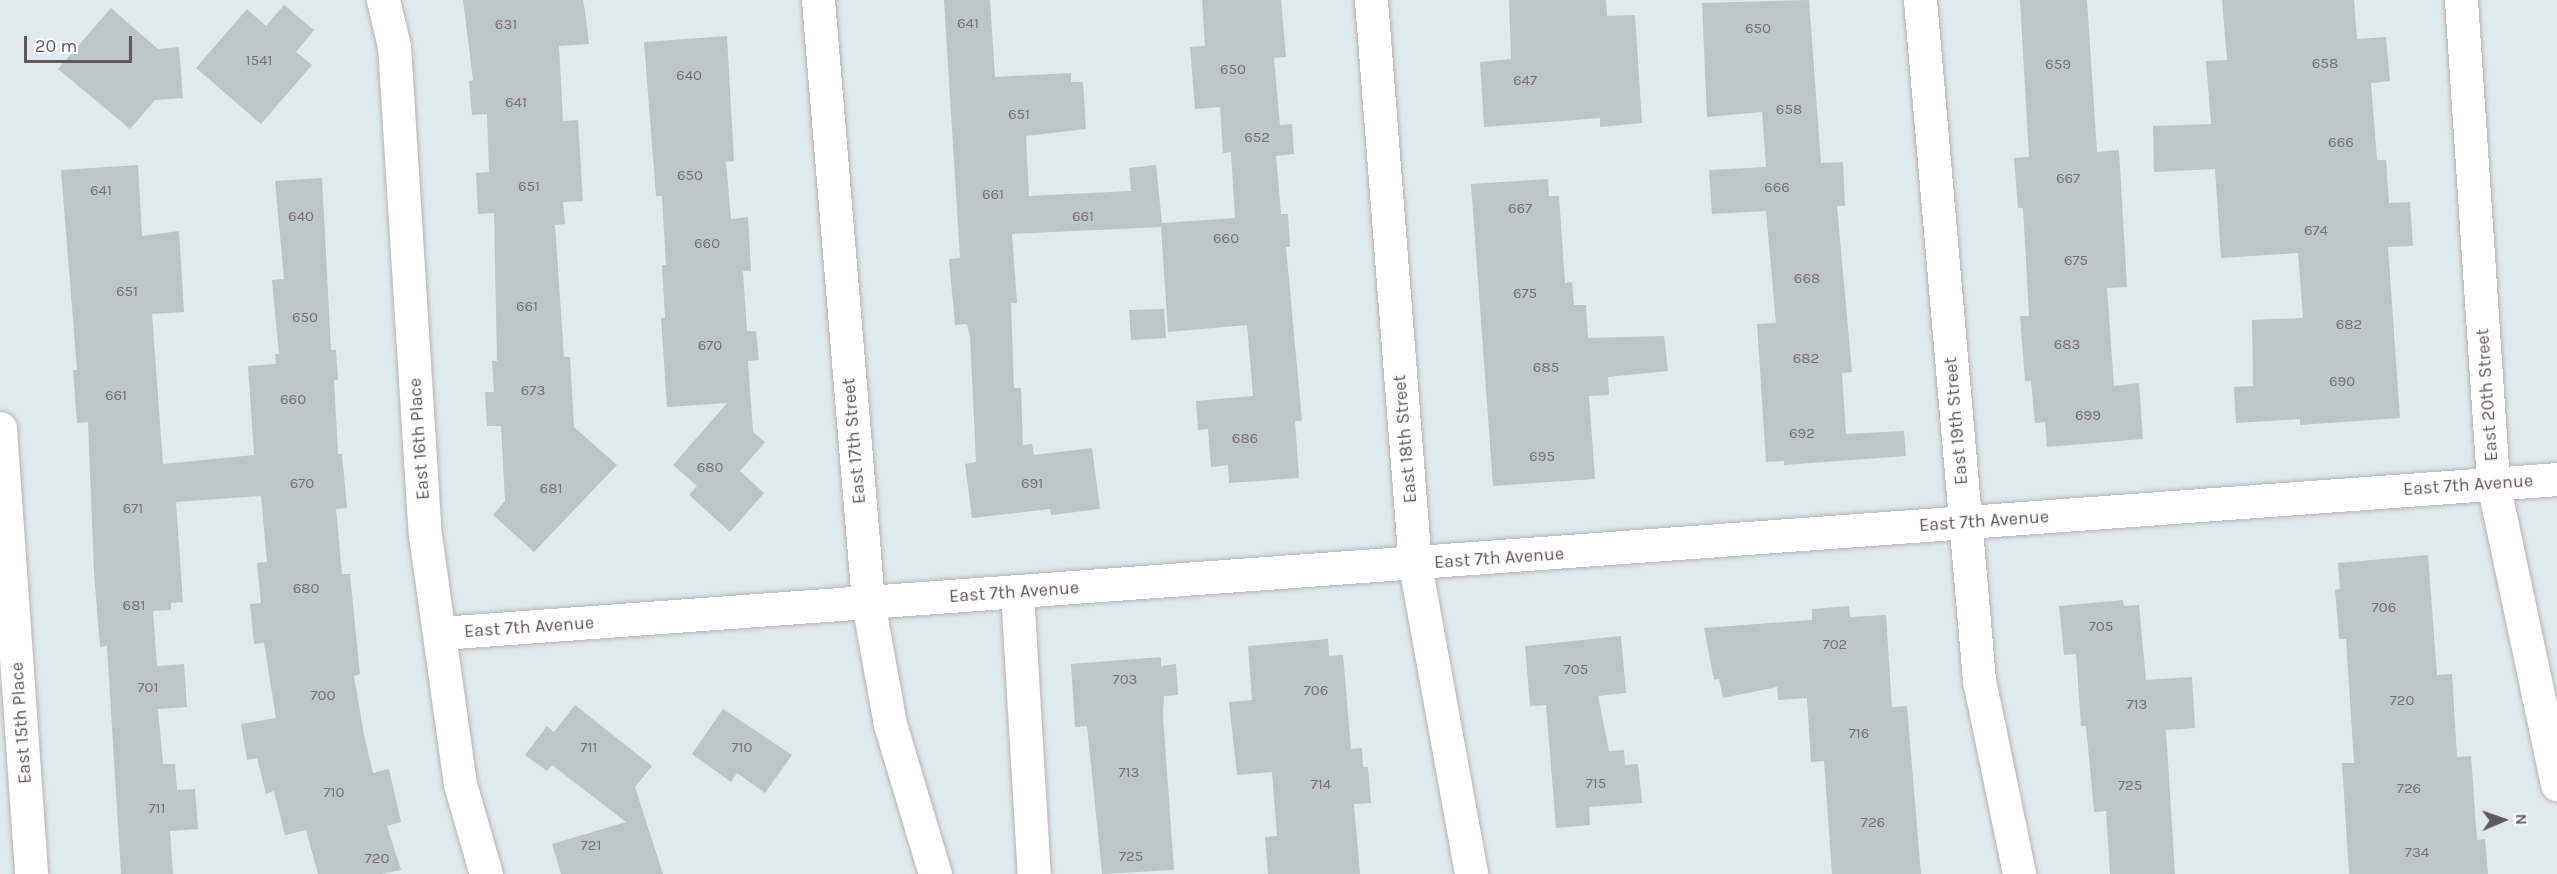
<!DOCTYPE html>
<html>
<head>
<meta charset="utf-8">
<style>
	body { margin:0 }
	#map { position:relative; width:2557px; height:874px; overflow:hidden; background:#dfeaec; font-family:Karla,sans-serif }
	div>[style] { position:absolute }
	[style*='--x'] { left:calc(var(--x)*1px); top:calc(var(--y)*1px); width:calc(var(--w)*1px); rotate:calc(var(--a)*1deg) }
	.building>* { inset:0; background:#bcc6c7 }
	.roads { filter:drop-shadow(0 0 2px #bbb3b3) drop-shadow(0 0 2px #bbb3b3) }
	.minor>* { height:33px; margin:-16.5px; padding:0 16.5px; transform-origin:16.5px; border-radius:16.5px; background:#fff }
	span { translate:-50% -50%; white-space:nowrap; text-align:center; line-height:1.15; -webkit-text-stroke:4.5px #fff; paint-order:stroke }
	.number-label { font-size:15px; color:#787474 }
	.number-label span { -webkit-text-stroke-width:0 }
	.street-label { font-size:18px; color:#615859 }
	.north { position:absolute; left:2473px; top:790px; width:60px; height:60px; -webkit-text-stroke:4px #fff; paint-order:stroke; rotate:88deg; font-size:16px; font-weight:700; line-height:24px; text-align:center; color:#615859 }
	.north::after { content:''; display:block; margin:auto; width:21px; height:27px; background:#615859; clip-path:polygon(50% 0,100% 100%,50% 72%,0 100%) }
	.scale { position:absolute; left:24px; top:36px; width:108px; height:27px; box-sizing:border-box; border:3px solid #615859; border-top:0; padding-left:8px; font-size:18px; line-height:21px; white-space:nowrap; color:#615859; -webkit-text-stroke:4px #fff; paint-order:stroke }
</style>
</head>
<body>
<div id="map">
	<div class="building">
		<div style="clip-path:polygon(463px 0,583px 0,585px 11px,589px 44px,559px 46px,563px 121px,578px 120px,583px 201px,563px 202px,565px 224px,555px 225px,564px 357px,570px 357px,574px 427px,617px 465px,534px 552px,493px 515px,505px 501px,501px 426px,487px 426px,485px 392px,494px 392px,492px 361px,497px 361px,494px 213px,478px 214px,476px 173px,489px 172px,487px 114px,472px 115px,469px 81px,473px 80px)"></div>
		<div style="clip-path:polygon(944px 0,990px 0,995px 77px,1071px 73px,1071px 82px,1083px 82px,1086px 129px,1026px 136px,1029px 196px,1131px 191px,1129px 168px,1156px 165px,1162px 223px,1235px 218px,1231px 152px,1223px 153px,1220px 107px,1195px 109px,1190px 47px,1205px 46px,1202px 0,1281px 0,1286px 57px,1274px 58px,1280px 125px,1292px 124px,1294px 154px,1276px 156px,1281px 214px,1288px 214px,1290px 247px,1286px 247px,1302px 421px,1295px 421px,1299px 478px,1229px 483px,1228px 465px,1211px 467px,1208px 429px,1198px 430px,1196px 401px,1253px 396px,1247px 325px,1168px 332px,1161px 227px,1012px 234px,1017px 303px,1011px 303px,1014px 388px,1021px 388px,1023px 445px,1032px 444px,1034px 455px,1092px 448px,1100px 509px,1051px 515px,1050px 509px,972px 518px,965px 464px,976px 462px,970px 336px,967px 324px,955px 325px,949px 259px,960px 258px)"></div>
		<div style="clip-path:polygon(1509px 0,1606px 0,1607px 16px,1635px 15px,1642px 123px,1600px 127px,1600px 118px,1484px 127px,1480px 62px,1511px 59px)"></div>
		<div style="clip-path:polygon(1809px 0,1821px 163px,1843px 162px,1845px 206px,1837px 206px,1852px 372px,1842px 373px,1846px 434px,1904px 431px,1906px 456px,1784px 465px,1784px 461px,1766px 462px,1757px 324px,1776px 323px,1766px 211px,1712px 214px,1709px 170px,1766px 167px,1762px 112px,1707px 117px,1702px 3px)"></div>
		<div style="clip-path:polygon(2020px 0,2087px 0,2097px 152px,2119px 150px,2127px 287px,2107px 288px,2114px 386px,2139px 383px,2143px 439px,2047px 447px,2045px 422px,2035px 423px,2031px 381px,2025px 381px,2020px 316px,2029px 316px,2023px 208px,2018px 208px,2014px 158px,2029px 157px)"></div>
		<div style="clip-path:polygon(2222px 0,2354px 0,2357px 39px,2386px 37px,2390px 81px,2371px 83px,2377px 160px,2386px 160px,2389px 203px,2410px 202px,2413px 246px,2388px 247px,2400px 418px,2300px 425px,2300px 419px,2236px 423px,2234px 387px,2253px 386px,2252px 320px,2303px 318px,2298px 253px,2221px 258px,2215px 169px,2154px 172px,2153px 126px,2211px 124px,2206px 61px,2227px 60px)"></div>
		<div style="clip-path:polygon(284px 5px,314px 30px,296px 52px,312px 65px,261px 124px,196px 68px,247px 9px,266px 26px)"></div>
		<div style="clip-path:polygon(111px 8px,158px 49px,179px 47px,183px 98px,155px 100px,130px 129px,58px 69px)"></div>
		<div style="clip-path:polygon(727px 36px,734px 161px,726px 162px,731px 219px,748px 217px,751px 271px,743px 271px,747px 331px,756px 331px,759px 360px,748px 361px,753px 432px,765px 442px,740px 471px,764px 493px,730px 532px,689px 495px,697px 486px,673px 465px,727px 403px,667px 407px,661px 318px,665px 318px,662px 265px,666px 265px,662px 196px,656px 196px,644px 42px)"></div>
		<div style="clip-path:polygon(138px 165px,142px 236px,179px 231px,184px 312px,152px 314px,163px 464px,254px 455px,248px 366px,276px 364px,275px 354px,279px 354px,272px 280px,284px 279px,275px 181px,322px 178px,331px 350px,336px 350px,338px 380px,334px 380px,338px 454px,342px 454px,347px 508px,336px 509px,342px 574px,350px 574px,360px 674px,354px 676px,364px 735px,373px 773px,389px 769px,401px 822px,387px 826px,401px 870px,381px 874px,318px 874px,306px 830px,285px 835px,274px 791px,266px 794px,257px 758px,247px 760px,241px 724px,276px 718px,264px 643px,254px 644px,250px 604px,261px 603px,257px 563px,267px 562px,261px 496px,176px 502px,183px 602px,171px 603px,171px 610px,153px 611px,157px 666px,184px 664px,187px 707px,158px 709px,163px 764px,175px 764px,177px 790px,195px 789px,198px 829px,170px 831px,173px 874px,121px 874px,107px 646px,100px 647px,94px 572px,88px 422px,77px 423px,73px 370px,77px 370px,61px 170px)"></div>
		<div style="clip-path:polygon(1548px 179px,1549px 196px,1559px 196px,1565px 283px,1572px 282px,1574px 305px,1586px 305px,1588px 338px,1664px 336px,1668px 371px,1608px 377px,1609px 395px,1589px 396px,1595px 479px,1493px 486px,1471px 184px)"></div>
		<div style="clip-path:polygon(1164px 309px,1166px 338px,1131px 340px,1129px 310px)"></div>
		<div style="clip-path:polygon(2428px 555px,2437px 675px,2452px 674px,2457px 757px,2471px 756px,2477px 840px,2485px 839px,2488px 874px,2349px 874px,2342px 763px,2354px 763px,2346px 639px,2339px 639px,2335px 590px,2340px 589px,2338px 563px)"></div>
		<div style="clip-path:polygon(2123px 600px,2124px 606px,2139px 605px,2146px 680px,2192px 677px,2195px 728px,2166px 730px,2175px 874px,2110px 874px,2106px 811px,2094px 812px,2086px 726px,2081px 726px,2076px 654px,2064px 655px,2059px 606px)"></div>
		<div style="clip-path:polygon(1849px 606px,1850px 617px,1886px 615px,1892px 707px,1907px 706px,1921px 874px,1832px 874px,1824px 761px,1811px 762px,1807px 698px,1778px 700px,1777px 687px,1723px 698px,1719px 679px,1714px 680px,1704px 628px,1812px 620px,1812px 609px)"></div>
		<div style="clip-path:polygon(1621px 636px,1626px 693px,1598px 696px,1609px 751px,1624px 750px,1625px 765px,1638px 764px,1642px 803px,1589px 807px,1590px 825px,1556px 828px,1546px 705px,1530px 706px,1525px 646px)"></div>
		<div style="clip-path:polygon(1328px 639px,1329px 656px,1343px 655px,1351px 749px,1362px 748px,1363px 767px,1368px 767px,1371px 803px,1354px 804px,1360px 874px,1268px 874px,1265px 837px,1277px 836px,1272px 772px,1237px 775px,1229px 702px,1252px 700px,1248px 646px)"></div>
		<div style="clip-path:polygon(1161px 657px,1161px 666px,1176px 664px,1178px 695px,1164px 696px,1163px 716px,1174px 870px,1102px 874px,1087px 726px,1075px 727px,1071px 664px)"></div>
		<div style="clip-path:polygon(575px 705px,652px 766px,635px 787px,663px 874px,561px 874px,552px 844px,626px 822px,552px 765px,547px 771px,525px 755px,547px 726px,554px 732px)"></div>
		<div style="clip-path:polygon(723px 709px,792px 755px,765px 793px,737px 773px,731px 782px,692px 754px)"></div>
	</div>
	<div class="roads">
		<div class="minor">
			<div style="--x:383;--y:0;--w:47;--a:76.6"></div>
			<div style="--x:394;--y:46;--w:490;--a:86.4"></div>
			<div style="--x:425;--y:535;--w:251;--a:82"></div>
			<div style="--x:460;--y:784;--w:94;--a:73.9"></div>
			<div style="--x:818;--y:0;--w:604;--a:85.25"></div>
			<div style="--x:868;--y:602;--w:124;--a:79.8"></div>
			<div style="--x:890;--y:724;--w:157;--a:73.3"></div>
			<div style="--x:1371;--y:0;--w:567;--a:85.55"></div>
			<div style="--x:1415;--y:565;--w:314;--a:79.7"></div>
			<div style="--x:1920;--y:0;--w:683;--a:85.04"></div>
			<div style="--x:1979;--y:680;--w:198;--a:78.3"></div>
			<div style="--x:2461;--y:0;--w:484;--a:86.2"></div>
			<div style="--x:2493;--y:483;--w:308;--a:78"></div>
			<div style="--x:0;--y:428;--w:447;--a:86"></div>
			<div style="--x:1017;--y:592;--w:283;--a:86.6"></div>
			<div style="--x:441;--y:633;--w:2122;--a:-4.16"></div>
		</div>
	</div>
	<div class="number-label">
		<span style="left:968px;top:24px">641</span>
		<span style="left:506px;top:25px">631</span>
		<span style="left:1758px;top:29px">650</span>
		<span style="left:259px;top:61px">1541</span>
		<span style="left:2325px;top:64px">658</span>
		<span style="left:2058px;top:65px">659</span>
		<span style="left:1233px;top:70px">650</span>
		<span style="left:689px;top:76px">640</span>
		<span style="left:1525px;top:81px">647</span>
		<span style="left:516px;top:103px">641</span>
		<span style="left:1789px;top:110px">658</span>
		<span style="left:1019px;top:115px">651</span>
		<span style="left:1257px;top:138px">652</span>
		<span style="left:2341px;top:143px">666</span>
		<span style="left:690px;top:176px">650</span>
		<span style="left:2068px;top:179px">667</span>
		<span style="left:529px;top:187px">651</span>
		<span style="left:1777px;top:188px">666</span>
		<span style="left:101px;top:191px">641</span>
		<span style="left:993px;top:195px">661</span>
		<span style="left:1520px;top:209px">667</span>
		<span style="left:301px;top:217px">640</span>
		<span style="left:1083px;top:217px">661</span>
		<span style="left:2316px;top:231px">674</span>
		<span style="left:1226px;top:239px">660</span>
		<span style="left:707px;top:244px">660</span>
		<span style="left:2076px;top:261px">675</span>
		<span style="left:1807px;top:279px">668</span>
		<span style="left:127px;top:292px">651</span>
		<span style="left:1525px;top:294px">675</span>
		<span style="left:527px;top:307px">661</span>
		<span style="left:305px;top:318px">650</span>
		<span style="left:2349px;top:325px">682</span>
		<span style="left:2067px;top:345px">683</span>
		<span style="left:710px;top:346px">670</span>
		<span style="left:1806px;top:359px">682</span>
		<span style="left:1546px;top:368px">685</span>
		<span style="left:2342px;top:382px">690</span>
		<span style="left:533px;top:391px">673</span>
		<span style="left:116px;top:396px">661</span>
		<span style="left:293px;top:400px">660</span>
		<span style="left:2088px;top:416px">699</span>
		<span style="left:1802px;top:434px">692</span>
		<span style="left:1245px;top:439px">686</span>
		<span style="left:1542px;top:457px">695</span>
		<span style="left:710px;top:468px">680</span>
		<span style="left:302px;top:484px">670</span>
		<span style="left:1032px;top:484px">691</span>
		<span style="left:551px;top:489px">681</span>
		<span style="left:133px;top:509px">671</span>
		<span style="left:306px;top:589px">680</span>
		<span style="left:134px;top:606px">681</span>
		<span style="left:2384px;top:608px">706</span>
		<span style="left:2101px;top:627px">705</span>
		<span style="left:1835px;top:645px">702</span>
		<span style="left:1576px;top:670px">705</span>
		<span style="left:1125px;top:680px">703</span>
		<span style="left:148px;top:688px">701</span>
		<span style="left:1316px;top:691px">706</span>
		<span style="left:323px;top:696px">700</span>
		<span style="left:2402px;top:701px">720</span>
		<span style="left:2137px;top:705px">713</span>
		<span style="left:1859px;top:734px">716</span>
		<span style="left:589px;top:748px">711</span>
		<span style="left:742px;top:748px">710</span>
		<span style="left:1129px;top:773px">713</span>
		<span style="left:1596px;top:784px">715</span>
		<span style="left:1321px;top:785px">714</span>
		<span style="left:2130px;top:786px">725</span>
		<span style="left:2409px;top:789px">726</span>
		<span style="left:334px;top:793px">710</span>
		<span style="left:157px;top:809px">711</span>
		<span style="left:1873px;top:823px">726</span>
		<span style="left:591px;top:846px">721</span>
		<span style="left:2417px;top:853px">734</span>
		<span style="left:1131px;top:857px">725</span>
		<span style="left:377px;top:859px">720</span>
	</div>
	<div class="street-label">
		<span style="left:2487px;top:395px;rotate:-94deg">East 20th Street</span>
		<span style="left:1956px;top:421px;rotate:-95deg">East 19th Street</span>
		<span style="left:419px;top:439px;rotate:-94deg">East 16th Place</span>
		<span style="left:1405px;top:439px;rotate:-95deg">East 18th Street</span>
		<span style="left:854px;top:441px;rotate:-95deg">East 17th Street</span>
		<span style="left:2468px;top:485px;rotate:-4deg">East 7th Avenue</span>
		<span style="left:1984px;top:521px;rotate:-4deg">East 7th Avenue</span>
		<span style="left:1499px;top:558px;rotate:-4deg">East 7th Avenue</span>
		<span style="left:1014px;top:592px;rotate:-4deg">East 7th Avenue</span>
		<span style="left:529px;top:627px;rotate:-4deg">East 7th Avenue</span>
		<span style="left:21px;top:723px;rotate:-94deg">East 15th Place</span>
	</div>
	<div class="north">N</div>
	<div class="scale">20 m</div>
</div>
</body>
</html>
